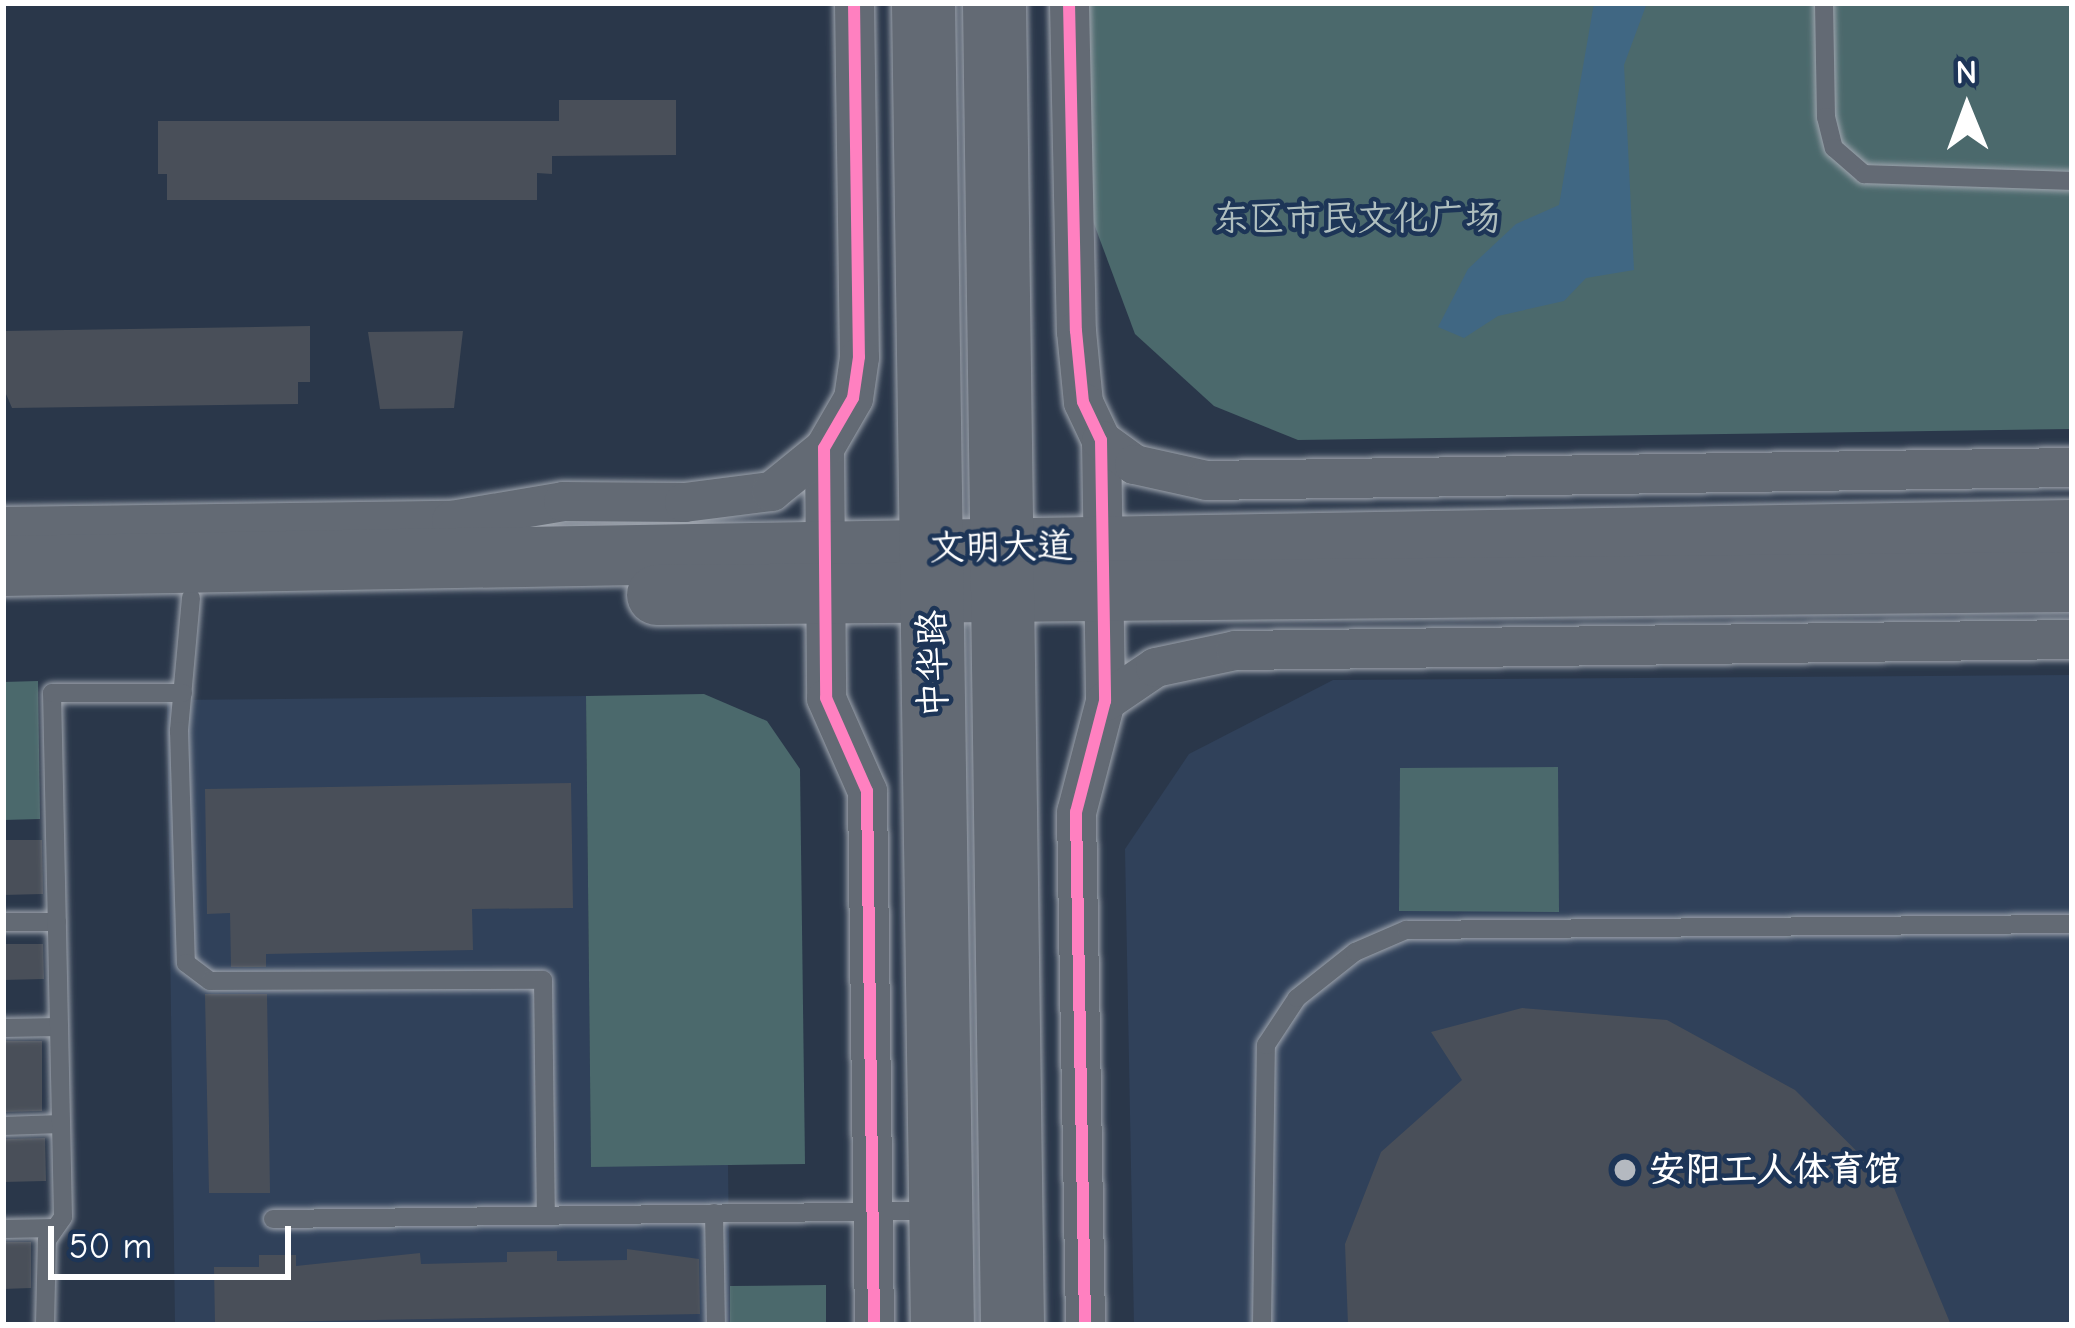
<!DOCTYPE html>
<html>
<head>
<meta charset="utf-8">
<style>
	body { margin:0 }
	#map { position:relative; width:2075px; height:1328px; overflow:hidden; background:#2a374a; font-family:"Comic Neue","LXGW WenKai TC",sans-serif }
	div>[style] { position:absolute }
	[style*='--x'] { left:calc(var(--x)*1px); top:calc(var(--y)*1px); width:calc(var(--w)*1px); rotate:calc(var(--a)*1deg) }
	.built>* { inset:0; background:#30415a }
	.green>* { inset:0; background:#4b696c }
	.water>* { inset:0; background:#406783 }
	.building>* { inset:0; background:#494f59 }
	.roads { filter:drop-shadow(0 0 3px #9fa5ae) drop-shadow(0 0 3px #9fa5ae) }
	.service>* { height:18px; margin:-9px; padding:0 9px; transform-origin:9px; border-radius:9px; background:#636a74 }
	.minor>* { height:39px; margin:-19.5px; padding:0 19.5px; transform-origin:19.5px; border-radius:19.5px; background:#636a74 }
	.primary>* { height:60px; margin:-30px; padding:0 30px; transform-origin:30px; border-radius:30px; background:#636a74 }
	.trunk>* { height:63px; margin:-31.5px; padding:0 31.5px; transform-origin:31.5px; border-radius:31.5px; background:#636a74 }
	.cycleway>* { height:12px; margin:-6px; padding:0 6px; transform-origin:6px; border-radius:6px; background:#ff80c0 }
	.dots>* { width:33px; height:33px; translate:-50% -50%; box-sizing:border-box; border:6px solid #1d3557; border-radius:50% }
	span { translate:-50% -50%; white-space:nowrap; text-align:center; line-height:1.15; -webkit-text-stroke:9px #1d3557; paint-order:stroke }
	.park-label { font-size:36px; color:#b0bfbf }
	.street-label { font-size:36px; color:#fff }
	.poi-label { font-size:36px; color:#fff; font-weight:700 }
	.left { translate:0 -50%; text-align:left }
	.frame { position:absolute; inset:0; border:6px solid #fff; pointer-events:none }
	.north { position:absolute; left:1907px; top:48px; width:120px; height:120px; -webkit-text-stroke:9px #1d3557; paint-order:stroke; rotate:359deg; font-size:33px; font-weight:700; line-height:48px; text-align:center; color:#fff }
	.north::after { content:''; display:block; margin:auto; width:42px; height:54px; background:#fff; clip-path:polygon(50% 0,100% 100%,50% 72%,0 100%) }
	.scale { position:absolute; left:48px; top:1226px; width:243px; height:54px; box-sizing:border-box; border:6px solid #fff; border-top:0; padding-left:15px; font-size:36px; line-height:42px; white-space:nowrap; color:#fff; -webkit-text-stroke:9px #1d3557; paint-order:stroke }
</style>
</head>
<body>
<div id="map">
	<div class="built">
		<div style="clip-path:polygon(2072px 675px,2072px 1325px,1134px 1325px,1125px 849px,1189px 754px,1333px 680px)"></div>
		<div style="clip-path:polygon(586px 696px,591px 1166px,728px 1165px,730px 1325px,175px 1325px,167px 700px)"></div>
	</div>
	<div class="green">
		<div style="clip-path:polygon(1085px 3px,2072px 3px,2072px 429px,1298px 440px,1214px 406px,1135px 334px,1087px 205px)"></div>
		<div style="clip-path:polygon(38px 681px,40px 819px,3px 820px,3px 682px)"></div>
		<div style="clip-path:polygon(704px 694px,767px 721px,800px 769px,805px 1164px,591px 1167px,586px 696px)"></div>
		<div style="clip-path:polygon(1558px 767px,1559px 912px,1399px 911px,1400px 768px)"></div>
		<div style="clip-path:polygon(826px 1285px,826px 1325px,730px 1325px,730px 1286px)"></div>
	</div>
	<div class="water">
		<div style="clip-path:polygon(1594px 3px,1647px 3px,1624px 65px,1634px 270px,1586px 278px,1564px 301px,1498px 316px,1464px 338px,1438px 327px,1468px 269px,1516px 224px,1559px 205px)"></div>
	</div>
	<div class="building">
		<div style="clip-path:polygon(559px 100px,676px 100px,676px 155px,552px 156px,552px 174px,537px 173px,537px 200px,167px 200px,167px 174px,158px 174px,158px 121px,559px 121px)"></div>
		<div style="clip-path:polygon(310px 326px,310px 382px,298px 382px,298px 404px,12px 408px,3px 387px,3px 331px)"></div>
		<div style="clip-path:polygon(463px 331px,454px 408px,380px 409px,368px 332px)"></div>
		<div style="clip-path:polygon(571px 783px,573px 908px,472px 909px,473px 950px,266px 954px,266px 967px,231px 967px,230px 913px,207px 914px,205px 789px)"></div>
		<div style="clip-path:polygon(3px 840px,42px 840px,43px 894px,3px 895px)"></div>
		<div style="clip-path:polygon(3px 944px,43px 944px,44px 979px,3px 980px)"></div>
		<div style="clip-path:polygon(205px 994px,267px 994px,270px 1193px,209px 1193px)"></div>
		<div style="clip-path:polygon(1522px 1008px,1667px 1020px,1795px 1090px,1894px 1188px,1951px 1325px,1348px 1325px,1345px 1244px,1381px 1152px,1462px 1080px,1431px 1032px)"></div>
		<div style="clip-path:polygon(3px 1041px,42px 1041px,42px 1111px,3px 1112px)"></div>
		<div style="clip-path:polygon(45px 1138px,46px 1181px,3px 1182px,3px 1139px)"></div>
		<div style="clip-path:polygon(3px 1242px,31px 1242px,31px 1288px,3px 1289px)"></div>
		<div style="clip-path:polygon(627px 1249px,699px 1259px,700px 1314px,215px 1323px,214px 1267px,259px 1267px,259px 1255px,296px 1255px,296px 1266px,420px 1253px,421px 1264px,507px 1262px,507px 1252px,557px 1251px,557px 1261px,627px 1260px)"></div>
	</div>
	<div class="roads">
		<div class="service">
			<div style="--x:1824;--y:3;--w:114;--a:89"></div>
			<div style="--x:1826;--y:117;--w:32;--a:76"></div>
			<div style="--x:1834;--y:148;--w:40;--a:41"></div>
			<div style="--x:1864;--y:174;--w:208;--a:1.9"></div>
			<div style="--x:191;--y:598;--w:134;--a:95.2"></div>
			<div style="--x:179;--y:731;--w:232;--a:88.3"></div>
			<div style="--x:186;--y:963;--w:30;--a:37"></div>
			<div style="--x:210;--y:981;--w:333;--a:-0.2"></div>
			<div style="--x:543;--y:980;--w:235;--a:89.3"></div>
			<div style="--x:3;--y:922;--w:54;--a:0"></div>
			<div style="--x:3;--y:1028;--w:56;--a:-1"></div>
			<div style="--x:3;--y:1126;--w:58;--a:-2"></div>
			<div style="--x:714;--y:1213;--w:112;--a:89"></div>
			<div style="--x:273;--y:1219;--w:656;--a:-0.7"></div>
			<div style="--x:3;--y:1229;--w:52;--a:-1.1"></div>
			<div style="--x:45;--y:1325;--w:85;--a:-88.7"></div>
			<div style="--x:47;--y:1240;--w:28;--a:-55"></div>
			<div style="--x:63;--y:1217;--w:524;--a:-91.2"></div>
			<div style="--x:52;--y:693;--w:131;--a:0"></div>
			<div style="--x:1262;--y:1325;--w:280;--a:-89.2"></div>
			<div style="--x:1266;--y:1045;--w:56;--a:-56.6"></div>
			<div style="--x:1297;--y:998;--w:74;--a:-38.4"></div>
			<div style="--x:1355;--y:952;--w:56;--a:-23.3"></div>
			<div style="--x:1406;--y:930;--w:666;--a:-0.52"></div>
		</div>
		<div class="minor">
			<div style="--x:854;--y:3;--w:354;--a:89.2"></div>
			<div style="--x:859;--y:357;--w:41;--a:98.3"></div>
			<div style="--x:853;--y:398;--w:58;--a:120.1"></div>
			<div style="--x:824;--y:448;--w:250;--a:89.5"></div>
			<div style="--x:826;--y:698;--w:102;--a:66.2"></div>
			<div style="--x:867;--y:791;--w:534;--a:89.25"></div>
			<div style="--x:1069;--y:3;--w:328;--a:88.8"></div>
			<div style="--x:1076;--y:331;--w:71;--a:84.4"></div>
			<div style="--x:1083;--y:402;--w:42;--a:64.7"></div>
			<div style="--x:1101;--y:440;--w:261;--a:89.1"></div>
			<div style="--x:1105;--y:701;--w:115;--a:104.6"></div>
			<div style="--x:1076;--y:812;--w:513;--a:88.99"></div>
			<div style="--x:1101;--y:440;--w:41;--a:36"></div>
			<div style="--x:1134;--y:464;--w:74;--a:12.5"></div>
			<div style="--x:1206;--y:480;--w:866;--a:-0.86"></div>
			<div style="--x:3;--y:526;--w:448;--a:-0.8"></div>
			<div style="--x:451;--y:520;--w:114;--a:-9.6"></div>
			<div style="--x:563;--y:501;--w:121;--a:0.5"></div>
			<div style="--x:684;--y:502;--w:88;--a:-7.2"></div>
			<div style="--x:771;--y:491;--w:68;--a:-39.1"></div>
			<div style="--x:1105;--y:701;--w:60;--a:-34.2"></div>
			<div style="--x:1155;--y:667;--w:82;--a:-12"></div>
			<div style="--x:1235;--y:650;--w:837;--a:-0.75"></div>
		</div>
		<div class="primary">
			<div style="--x:3;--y:566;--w:2069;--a:-1"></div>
			<div style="--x:657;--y:595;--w:1415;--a:-0.53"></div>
		</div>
		<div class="trunk">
			<div style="--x:923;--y:3;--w:1322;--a:89.18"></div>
			<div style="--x:994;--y:3;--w:1322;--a:89.22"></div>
		</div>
	</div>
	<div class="cycleway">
		<div style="--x:854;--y:3;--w:354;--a:89.2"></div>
		<div style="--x:859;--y:357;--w:41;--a:98.3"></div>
		<div style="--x:853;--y:398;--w:58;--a:120.1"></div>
		<div style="--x:824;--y:448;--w:250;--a:89.5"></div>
		<div style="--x:826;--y:698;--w:102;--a:66.2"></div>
		<div style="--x:867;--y:791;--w:534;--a:89.25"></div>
		<div style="--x:1069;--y:3;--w:328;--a:88.8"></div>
		<div style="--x:1076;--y:331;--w:71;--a:84.4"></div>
		<div style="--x:1083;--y:402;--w:42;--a:64.7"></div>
		<div style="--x:1101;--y:440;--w:261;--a:89.1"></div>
		<div style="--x:1105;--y:701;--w:115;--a:104.6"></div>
		<div style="--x:1076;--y:812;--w:513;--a:88.99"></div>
	</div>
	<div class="dots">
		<div style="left:1625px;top:1170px;background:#b4b9c0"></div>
	</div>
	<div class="park-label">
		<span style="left:1357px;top:219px">东区市民文化广场</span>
	</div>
	<div class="street-label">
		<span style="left:1001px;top:547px;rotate:-1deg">文明大道</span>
		<span style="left:933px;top:664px;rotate:-91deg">中华路</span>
	</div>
	<div class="poi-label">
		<span class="left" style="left:1649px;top:1170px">安阳工人体育馆</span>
	</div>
	<div class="frame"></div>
	<div class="north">N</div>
	<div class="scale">50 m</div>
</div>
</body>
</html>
